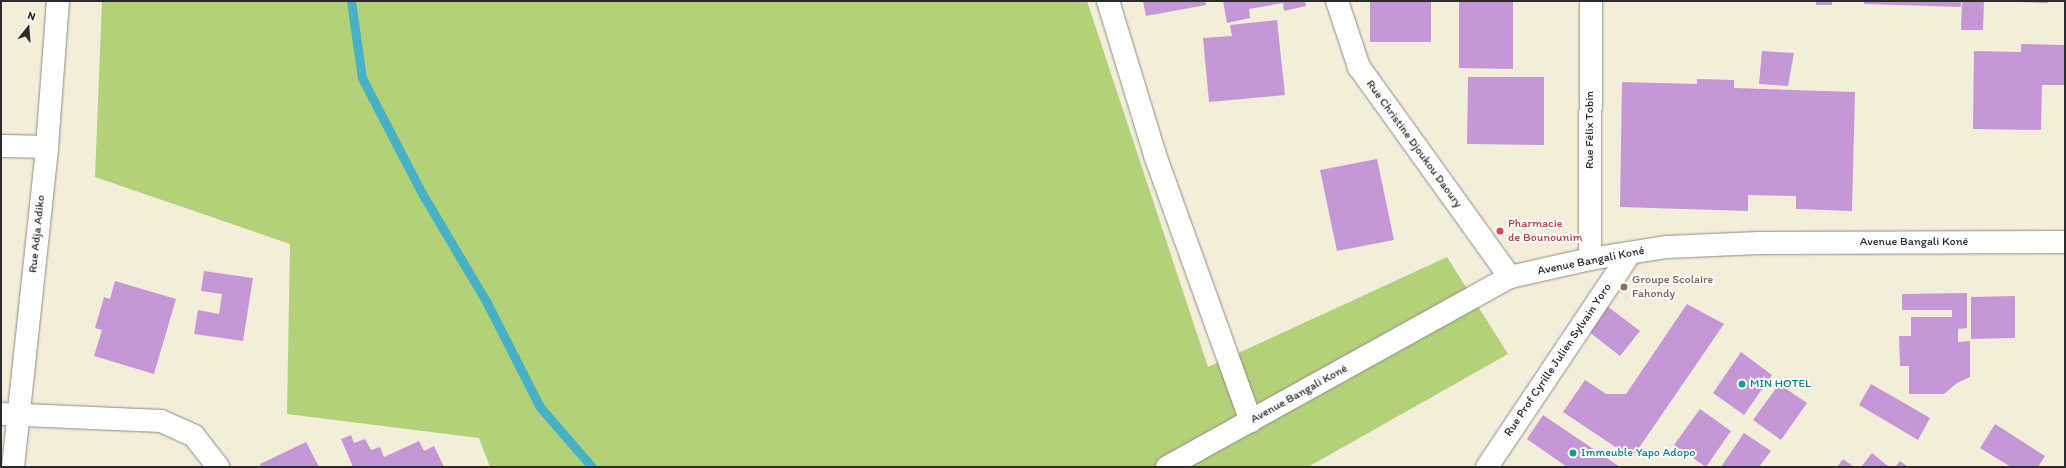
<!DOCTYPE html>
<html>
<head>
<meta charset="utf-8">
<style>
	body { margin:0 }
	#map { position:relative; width:2066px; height:468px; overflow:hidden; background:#f3eeda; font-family:Itim,sans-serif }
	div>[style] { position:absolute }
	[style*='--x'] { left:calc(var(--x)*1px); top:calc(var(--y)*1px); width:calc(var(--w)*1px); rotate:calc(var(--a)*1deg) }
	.green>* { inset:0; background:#b2d179 }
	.stream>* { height:9px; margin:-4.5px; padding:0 4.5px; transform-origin:4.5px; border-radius:4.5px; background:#47b1c6 }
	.building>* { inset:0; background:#c697d7 }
	.roads { filter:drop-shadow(0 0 1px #8f8c82) drop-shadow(0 0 1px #8f8c82) }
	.minor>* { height:22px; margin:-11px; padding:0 11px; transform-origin:11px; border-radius:11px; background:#fff }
	.tertiary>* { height:22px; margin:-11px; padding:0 11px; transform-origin:11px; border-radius:11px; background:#fff }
	.dots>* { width:11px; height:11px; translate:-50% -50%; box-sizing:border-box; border:2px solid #fff; border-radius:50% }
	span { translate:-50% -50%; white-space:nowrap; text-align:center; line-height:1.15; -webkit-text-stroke:4px #fff; paint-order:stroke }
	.street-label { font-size:12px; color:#2b2b2b }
	.health-label { font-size:12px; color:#be3a42 }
	.left { translate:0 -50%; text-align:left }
	.education-label { font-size:12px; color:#785e54 }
	.culture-label { font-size:12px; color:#0d838f }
	.frame { position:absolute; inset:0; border:2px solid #2b2b2b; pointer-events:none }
	.north { position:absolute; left:8px; top:8px; width:40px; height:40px; -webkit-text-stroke:3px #fff; paint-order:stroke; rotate:17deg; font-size:11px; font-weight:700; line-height:16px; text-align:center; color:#2b2b2b }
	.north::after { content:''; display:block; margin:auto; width:14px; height:18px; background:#2b2b2b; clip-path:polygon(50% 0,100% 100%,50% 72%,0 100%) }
</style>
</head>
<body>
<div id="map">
	<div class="green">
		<div style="clip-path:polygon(102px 1px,1087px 1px,1208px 367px,1447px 257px,1508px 354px,1308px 467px,490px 467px,479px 438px,287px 414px,290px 244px,95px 177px)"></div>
	</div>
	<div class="stream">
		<div style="--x:351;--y:1;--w:78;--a:81.9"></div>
		<div style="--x:362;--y:78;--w:132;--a:62.5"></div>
		<div style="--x:423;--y:195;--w:126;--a:59.3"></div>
		<div style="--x:487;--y:303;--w:117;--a:63"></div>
		<div style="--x:540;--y:407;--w:79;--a:49.1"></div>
	</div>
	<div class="building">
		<div style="clip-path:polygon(1143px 1px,1205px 1px,1206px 5px,1146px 16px)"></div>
		<div style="clip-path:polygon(1223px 1px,1305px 1px,1306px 6px,1284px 11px,1283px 3px,1249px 9px,1250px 18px,1227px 23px)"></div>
		<div style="clip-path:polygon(1370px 1px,1431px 1px,1431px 42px,1370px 42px)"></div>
		<div style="clip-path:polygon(1459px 1px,1513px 1px,1513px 69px,1459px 68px)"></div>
		<div style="clip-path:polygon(1816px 1px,1832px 1px,1832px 5px,1816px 5px)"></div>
		<div style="clip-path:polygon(1864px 1px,1961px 1px,1961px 7px,1864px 4px)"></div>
		<div style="clip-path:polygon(1962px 1px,1984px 1px,1983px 30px,1961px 30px)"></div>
		<div style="clip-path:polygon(2020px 1px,2048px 1px,2048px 3px,2020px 2px)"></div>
		<div style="clip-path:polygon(1277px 20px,1285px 95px,1209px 102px,1203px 38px,1232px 36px,1230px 25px)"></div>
		<div style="clip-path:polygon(2021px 44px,2065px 45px,2064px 85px,2042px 85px,2041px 130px,1973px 129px,1974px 51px,2021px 52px)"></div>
		<div style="clip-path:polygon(1762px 51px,1794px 53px,1788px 86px,1759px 84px)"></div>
		<div style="clip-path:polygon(1468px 77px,1544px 77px,1544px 145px,1467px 144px)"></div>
		<div style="clip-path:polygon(1697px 79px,1734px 80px,1734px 88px,1855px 92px,1852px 211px,1796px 209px,1796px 196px,1748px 195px,1748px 211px,1620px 207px,1622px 82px,1697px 84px)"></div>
		<div style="clip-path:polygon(1377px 159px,1394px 240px,1337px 251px,1320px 170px)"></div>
		<div style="clip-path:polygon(204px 271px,253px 278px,243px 341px,194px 334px,198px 310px,219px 314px,222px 294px,201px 291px)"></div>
		<div style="clip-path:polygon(115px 281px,176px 299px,154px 374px,94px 356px,102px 330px,95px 328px,104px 297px,110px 299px)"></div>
		<div style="clip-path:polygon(1967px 293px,1967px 328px,1958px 329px,1958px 342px,1970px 341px,1970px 377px,1957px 383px,1944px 394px,1909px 394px,1909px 366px,1900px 366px,1899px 336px,1911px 336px,1911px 317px,1952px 317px,1952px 310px,1902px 310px,1902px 294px)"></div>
		<div style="clip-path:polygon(2015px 296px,2015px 338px,1971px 339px,1971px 297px)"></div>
		<div style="clip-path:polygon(1687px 304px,1724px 324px,1632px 458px,1563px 412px,1585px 380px,1606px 394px,1626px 394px)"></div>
		<div style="clip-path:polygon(1607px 306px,1640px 331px,1620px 356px,1588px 331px)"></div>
		<div style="clip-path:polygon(1741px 352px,1772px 375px,1744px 415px,1713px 393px)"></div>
		<div style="clip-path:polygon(1779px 384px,1807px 403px,1781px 440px,1753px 420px)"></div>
		<div style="clip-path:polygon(1871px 384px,1930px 418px,1918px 440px,1859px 405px)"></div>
		<div style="clip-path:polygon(1700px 409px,1731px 431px,1706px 467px,1674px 445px)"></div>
		<div style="clip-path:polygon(1543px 415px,1620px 467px,1567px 467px,1527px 439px)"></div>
		<div style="clip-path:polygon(1995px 424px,2045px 456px,2038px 467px,2011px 467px,1980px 448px)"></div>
		<div style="clip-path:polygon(1744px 433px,1771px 451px,1759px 467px,1721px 467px)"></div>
		<div style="clip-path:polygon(351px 435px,354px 443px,365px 439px,371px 450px,380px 447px,384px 457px,419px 441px,424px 451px,434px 446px,444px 467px,353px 467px,341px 439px)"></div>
		<div style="clip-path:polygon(306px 442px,319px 467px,261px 467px,260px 464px)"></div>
		<div style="clip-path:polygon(1872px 453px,1889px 467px,1861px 467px)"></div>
		<div style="clip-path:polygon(1843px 459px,1854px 467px,1837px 467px)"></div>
		<div style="clip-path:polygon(1900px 461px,1908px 467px,1895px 467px)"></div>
	</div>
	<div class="roads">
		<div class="minor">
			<div style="--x:1108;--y:1;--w:161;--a:73"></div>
			<div style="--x:1155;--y:155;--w:283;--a:70.2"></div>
			<div style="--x:1337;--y:1;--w:70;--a:71.6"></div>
			<div style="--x:1359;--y:67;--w:259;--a:54.3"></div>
			<div style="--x:1;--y:146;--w:46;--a:1.2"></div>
			<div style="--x:1590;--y:259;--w:258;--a:-89.8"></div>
			<div style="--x:1;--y:414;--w:160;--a:2.5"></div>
			<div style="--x:161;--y:421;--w:36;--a:24"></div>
			<div style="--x:194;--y:436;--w:39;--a:52"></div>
			<div style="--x:13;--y:467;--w:322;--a:-83.9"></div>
			<div style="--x:47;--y:147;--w:146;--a:-85.7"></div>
			<div style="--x:1487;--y:467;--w:257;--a:-56.2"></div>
		</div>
		<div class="tertiary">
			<div style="--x:1167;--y:467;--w:392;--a:-29"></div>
			<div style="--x:1510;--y:277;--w:82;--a:-12.7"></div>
			<div style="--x:1590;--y:259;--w:78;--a:-8.9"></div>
			<div style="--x:1667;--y:247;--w:92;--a:-2.5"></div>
			<div style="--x:1759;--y:243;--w:306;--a:-0.2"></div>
		</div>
	</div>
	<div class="dots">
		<div style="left:1500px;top:231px;background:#e0444e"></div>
		<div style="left:1624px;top:287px;background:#8d6e63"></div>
		<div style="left:1742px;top:384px;background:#0f9aa8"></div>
		<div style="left:1573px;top:453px;background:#0f9aa8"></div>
	</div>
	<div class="street-label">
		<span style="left:1590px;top:130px;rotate:-90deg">Rue Félix Tobin</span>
		<span style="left:1414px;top:144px;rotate:54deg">Rue Christine Djoukou Daoury</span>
		<span style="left:37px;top:234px;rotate:-84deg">Rue Adja Adiko</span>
		<span style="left:1914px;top:242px">Avenue Bangali Koné</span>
		<span style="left:1591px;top:261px;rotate:-11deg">Avenue Bangali Koné</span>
		<span style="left:1558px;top:360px;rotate:-56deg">Rue Prof Cyrille Julien Sylvain Yoro</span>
		<span style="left:1299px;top:394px;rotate:-29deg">Avenue Bangali Koné</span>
	</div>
	<div class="health-label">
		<span class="left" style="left:1508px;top:231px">Pharmacie<br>de Bounounim</span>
	</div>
	<div class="education-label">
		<span class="left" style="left:1632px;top:287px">Groupe Scolaire<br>Fahondy</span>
	</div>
	<div class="culture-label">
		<span class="left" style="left:1750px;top:384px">MIN HOTEL</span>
		<span class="left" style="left:1581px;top:453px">Immeuble Yapo Adopo</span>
	</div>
	<div class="frame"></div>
	<div class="north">N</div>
</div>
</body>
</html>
